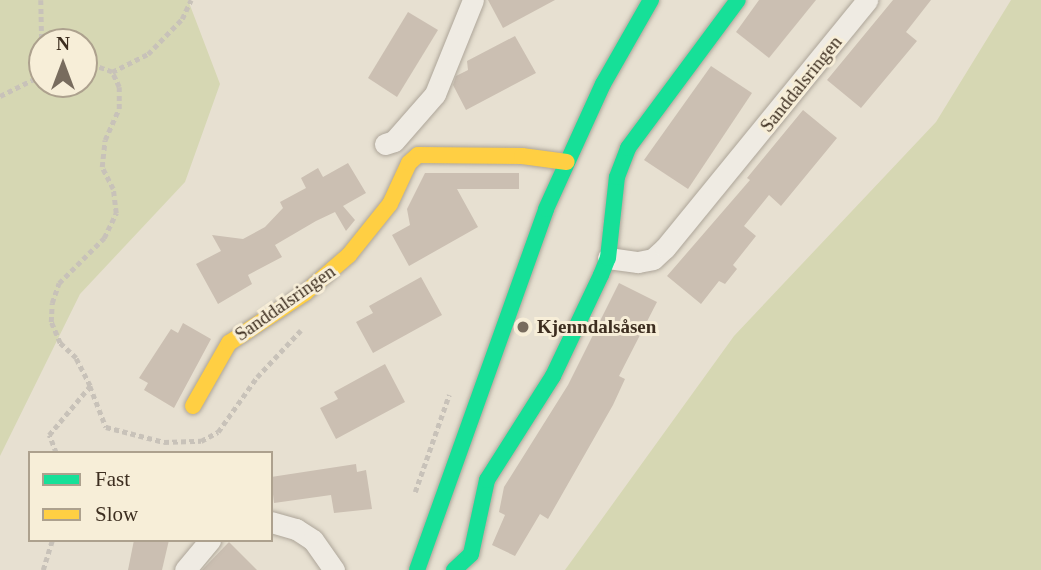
<!DOCTYPE html>
<html>
<head>
<meta charset="utf-8">
<style>
	body { margin:0 }
	#map { position:relative; width:1041px; height:570px; overflow:hidden; background:#e7e0d1; font-family:"Times New Roman",serif }
	div>[style] { position:absolute }
	[style*='--x'] { left:calc(var(--x)*1px); top:calc(var(--y)*1px); width:calc(var(--w)*1px); rotate:calc(var(--a)*1deg) }
	.green>* { inset:0; background:#d6d7b3 }
	.building>* { inset:0; background:#cbbfb2 }
	.path>* { height:4.5px; margin-top:-2.25px; transform-origin:0; background:repeating-linear-gradient(90deg,#c8c2b9 0 5px,transparent 0 8.5px) }
	.roads { filter:drop-shadow(0 0 2px #ada599) drop-shadow(0 0 2px #ada599) }
	.street>* { height:21px; margin:-10.5px; padding:0 10.5px; transform-origin:10.5px; border-radius:10.5px; background:#efebe3 }
	.fast>* { height:16px; margin:-8px; padding:0 8px; transform-origin:8px; border-radius:8px; background:#16e098 }
	.slow>* { height:16px; margin:-8px; padding:0 8px; transform-origin:8px; border-radius:8px; background:#ffcf43 }
	.dots>* { width:19px; height:19px; translate:-50% -50%; box-sizing:border-box; border:4px solid #f7eed8; border-radius:50% }
	span { translate:-50% -50%; white-space:nowrap; text-align:center; line-height:1.15; -webkit-text-stroke:6px #f7eed8; paint-order:stroke }
	.street-label { font-size:19px; color:#3d2e20 }
	.poi-label { font-size:19px; color:#3d2e20; font-weight:700 }
	.left { translate:0 -50%; text-align:left }
	.legend { position:absolute; left:28px; top:451px; width:245px; height:91px; box-sizing:border-box; background:#f7eed8; border:2px solid #ada18e; margin:0; padding:9px 12px; list-style:none; font-size:21px; color:#3d2e20 }
	.legend li { display:flex; align-items:center; gap:14px; height:35px }
	.legend b { width:35px; border:2px solid #ada18e }
	.north { position:absolute; left:28px; top:28px; width:70px; height:70px; box-sizing:border-box; background:#f7eed8; border:2px solid #ada18e; border-radius:50%; rotate:0deg; font-size:19px; font-weight:700; line-height:28px; text-align:center; color:#3d2e20 }
	.north::after { content:''; display:block; margin:auto; width:24px; height:32px; background:#786c5e; clip-path:polygon(50% 0,100% 100%,50% 72%,0 100%) }
</style>
</head>
<body>
<div id="map">
	<div class="green">
		<div style="clip-path:polygon(evenodd,0 0,188px 0,220px 84px,185px 182px,80px 294px,0 456px,0 0,42px 42px,84px 42px,84px 84px,42px 84px,42px 42px)"></div>
		<div style="clip-path:polygon(1011px 0,1041px 0,1041px 570px,565px 570px,734px 336px,936px 122px)"></div>
	</div>
	<div class="building">
		<div style="clip-path:polygon(488px 0,555px 0,503px 28px)"></div>
		<div style="clip-path:polygon(759px 0,816px 0,769px 58px,736px 32px)"></div>
		<div style="clip-path:polygon(893px 0,931px 0,906px 32px,917px 41px,861px 108px,827px 80px)"></div>
		<div style="clip-path:polygon(408px 12px,438px 30px,397px 97px,368px 78px)"></div>
		<div style="clip-path:polygon(515px 36px,536px 73px,466px 110px,453px 85px,456px 76px,468px 70px,467px 61px)"></div>
		<div style="clip-path:polygon(711px 66px,752px 93px,688px 189px,644px 160px)"></div>
		<div style="clip-path:polygon(803px 110px,837px 138px,781px 206px,769px 195px,744px 226px,756px 236px,733px 265px,737px 269px,725px 284px,719px 281px,701px 304px,667px 276px,750px 180px,747px 178px)"></div>
		<div style="clip-path:polygon(348px 163px,366px 193px,343px 206px,355px 220px,346px 231px,335px 212px,316px 221px,275px 245px,282px 257px,248px 275px,252px 284px,218px 304px,196px 264px,221px 251px,212px 235px,243px 239px,265px 227px,283px 208px,280px 202px,306px 188px,301px 178px,318px 168px,323px 177px)"></div>
		<div style="clip-path:polygon(425px 173px,519px 173px,519px 189px,457px 189px,478px 227px,409px 266px,392px 235px,410px 225px,407px 209px)"></div>
		<div style="clip-path:polygon(421px 277px,442px 315px,373px 353px,356px 322px,373px 313px,369px 306px)"></div>
		<div style="clip-path:polygon(619px 283px,657px 302px,619px 376px,625px 379px,613px 405px,548px 519px,540px 514px,515px 556px,492px 545px,505px 515px,499px 512px,504px 487px,568px 385px)"></div>
		<div style="clip-path:polygon(183px 323px,211px 339px,174px 408px,144px 390px,148px 383px,139px 378px,171px 329px,178px 333px)"></div>
		<div style="clip-path:polygon(385px 364px,405px 402px,336px 439px,320px 408px,338px 399px,334px 392px)"></div>
		<div style="clip-path:polygon(356px 464px,357px 472px,366px 470px,372px 509px,334px 513px,331px 495px,274px 503px,271px 477px)"></div>
		<div style="clip-path:polygon(134px 540px,169px 540px,162px 570px,128px 570px)"></div>
		<div style="clip-path:polygon(229px 542px,257px 570px,202px 570px)"></div>
	</div>
	<div class="path">
		<div style="--x:41;--y:0;--w:46;--a:88.8"></div>
		<div style="--x:112;--y:72;--w:40;--a:-26.6"></div>
		<div style="--x:148;--y:54;--w:49;--a:-45.8"></div>
		<div style="--x:182;--y:19;--w:21;--a:-65"></div>
		<div style="--x:0;--y:96;--w:47;--a:-26.6"></div>
		<div style="--x:90;--y:386;--w:44;--a:68.7"></div>
		<div style="--x:106;--y:427;--w:60;--a:14.5"></div>
		<div style="--x:164;--y:442;--w:37;--a:-2"></div>
		<div style="--x:201;--y:441;--w:19;--a:-28"></div>
		<div style="--x:218;--y:432;--w:67;--a:-54.7"></div>
		<div style="--x:257;--y:377;--w:64;--a:-46.9"></div>
		<div style="--x:56;--y:453;--w:19;--a:-111"></div>
		<div style="--x:49;--y:435;--w:64;--a:-50.1"></div>
		<div style="--x:90;--y:386;--w:31;--a:-117"></div>
		<div style="--x:76;--y:358;--w:22;--a:-137"></div>
		<div style="--x:60;--y:343;--w:23;--a:-113"></div>
		<div style="--x:51;--y:322;--w:19;--a:-87"></div>
		<div style="--x:52;--y:303;--w:21;--a:-71"></div>
		<div style="--x:59;--y:283;--w:64;--a:-45"></div>
		<div style="--x:104;--y:238;--w:28;--a:-64"></div>
		<div style="--x:116;--y:213;--w:24;--a:-97"></div>
		<div style="--x:113;--y:189;--w:25;--a:-117"></div>
		<div style="--x:102;--y:167;--w:27;--a:-84"></div>
		<div style="--x:105;--y:140;--w:34;--a:-66"></div>
		<div style="--x:119;--y:109;--w:22;--a:-90"></div>
		<div style="--x:119;--y:87;--w:17;--a:-115"></div>
		<div style="--x:112;--y:72;--w:30;--a:-160"></div>
		<div style="--x:415;--y:492;--w:103;--a:-70.7"></div>
		<div style="--x:43;--y:570;--w:31;--a:-73"></div>
	</div>
	<div class="roads">
		<div class="street">
			<div style="--x:385;--y:144;--w:9;--a:-18"></div>
			<div style="--x:394;--y:141;--w:62;--a:-48.9"></div>
			<div style="--x:435;--y:94;--w:101;--a:-68"></div>
			<div style="--x:608;--y:258;--w:30;--a:8"></div>
			<div style="--x:638;--y:262;--w:15;--a:-11"></div>
			<div style="--x:653;--y:259;--w:16;--a:-43"></div>
			<div style="--x:665;--y:248;--w:320;--a:-50.8"></div>
			<div style="--x:271;--y:522;--w:26;--a:16"></div>
			<div style="--x:296;--y:529;--w:20;--a:33"></div>
			<div style="--x:313;--y:540;--w:37;--a:55"></div>
			<div style="--x:185;--y:570;--w:39;--a:-50"></div>
		</div>
		<div class="fast">
			<div style="--x:417;--y:570;--w:383;--a:-70.3"></div>
			<div style="--x:546;--y:209;--w:137;--a:-65.5"></div>
			<div style="--x:603;--y:84;--w:97;--a:-60.3"></div>
			<div style="--x:454;--y:570;--w:23;--a:-43"></div>
			<div style="--x:471;--y:554;--w:76;--a:-77.8"></div>
			<div style="--x:487;--y:480;--w:123;--a:-57.6"></div>
			<div style="--x:553;--y:376;--w:112;--a:-64.6"></div>
			<div style="--x:601;--y:275;--w:18;--a:-68"></div>
			<div style="--x:608;--y:258;--w:81;--a:-83.7"></div>
			<div style="--x:617;--y:177;--w:31;--a:-69"></div>
			<div style="--x:628;--y:148;--w:184;--a:-53.4"></div>
		</div>
		<div class="slow">
			<div style="--x:193;--y:406;--w:73;--a:-60.3"></div>
			<div style="--x:229;--y:343;--w:91;--a:-33.3"></div>
			<div style="--x:305;--y:293;--w:58;--a:-40.8"></div>
			<div style="--x:349;--y:255;--w:65;--a:-51.2"></div>
			<div style="--x:390;--y:204;--w:45;--a:-65.1"></div>
			<div style="--x:409;--y:163;--w:12;--a:-42"></div>
			<div style="--x:418;--y:155;--w:104;--a:0.6"></div>
			<div style="--x:522;--y:156;--w:45;--a:7.6"></div>
		</div>
	</div>
	<div class="dots">
		<div style="left:523px;top:327px;background:#786c5e"></div>
	</div>
	<div class="street-label">
		<span style="left:801px;top:84px;rotate:-51deg">Sanddalsringen</span>
		<span style="left:285px;top:303px;rotate:-35deg">Sanddalsringen</span>
	</div>
	<div class="poi-label">
		<span class="left" style="left:537px;top:327px">Kjenndalsåsen</span>
	</div>
	<ul class="legend">
	<li><b style="height:9px;background:#16e098"></b>Fast</li>
	<li><b style="height:9px;background:#ffcf43"></b>Slow</li>
	</ul>
	<div class="north">N</div>
</div>
</body>
</html>
